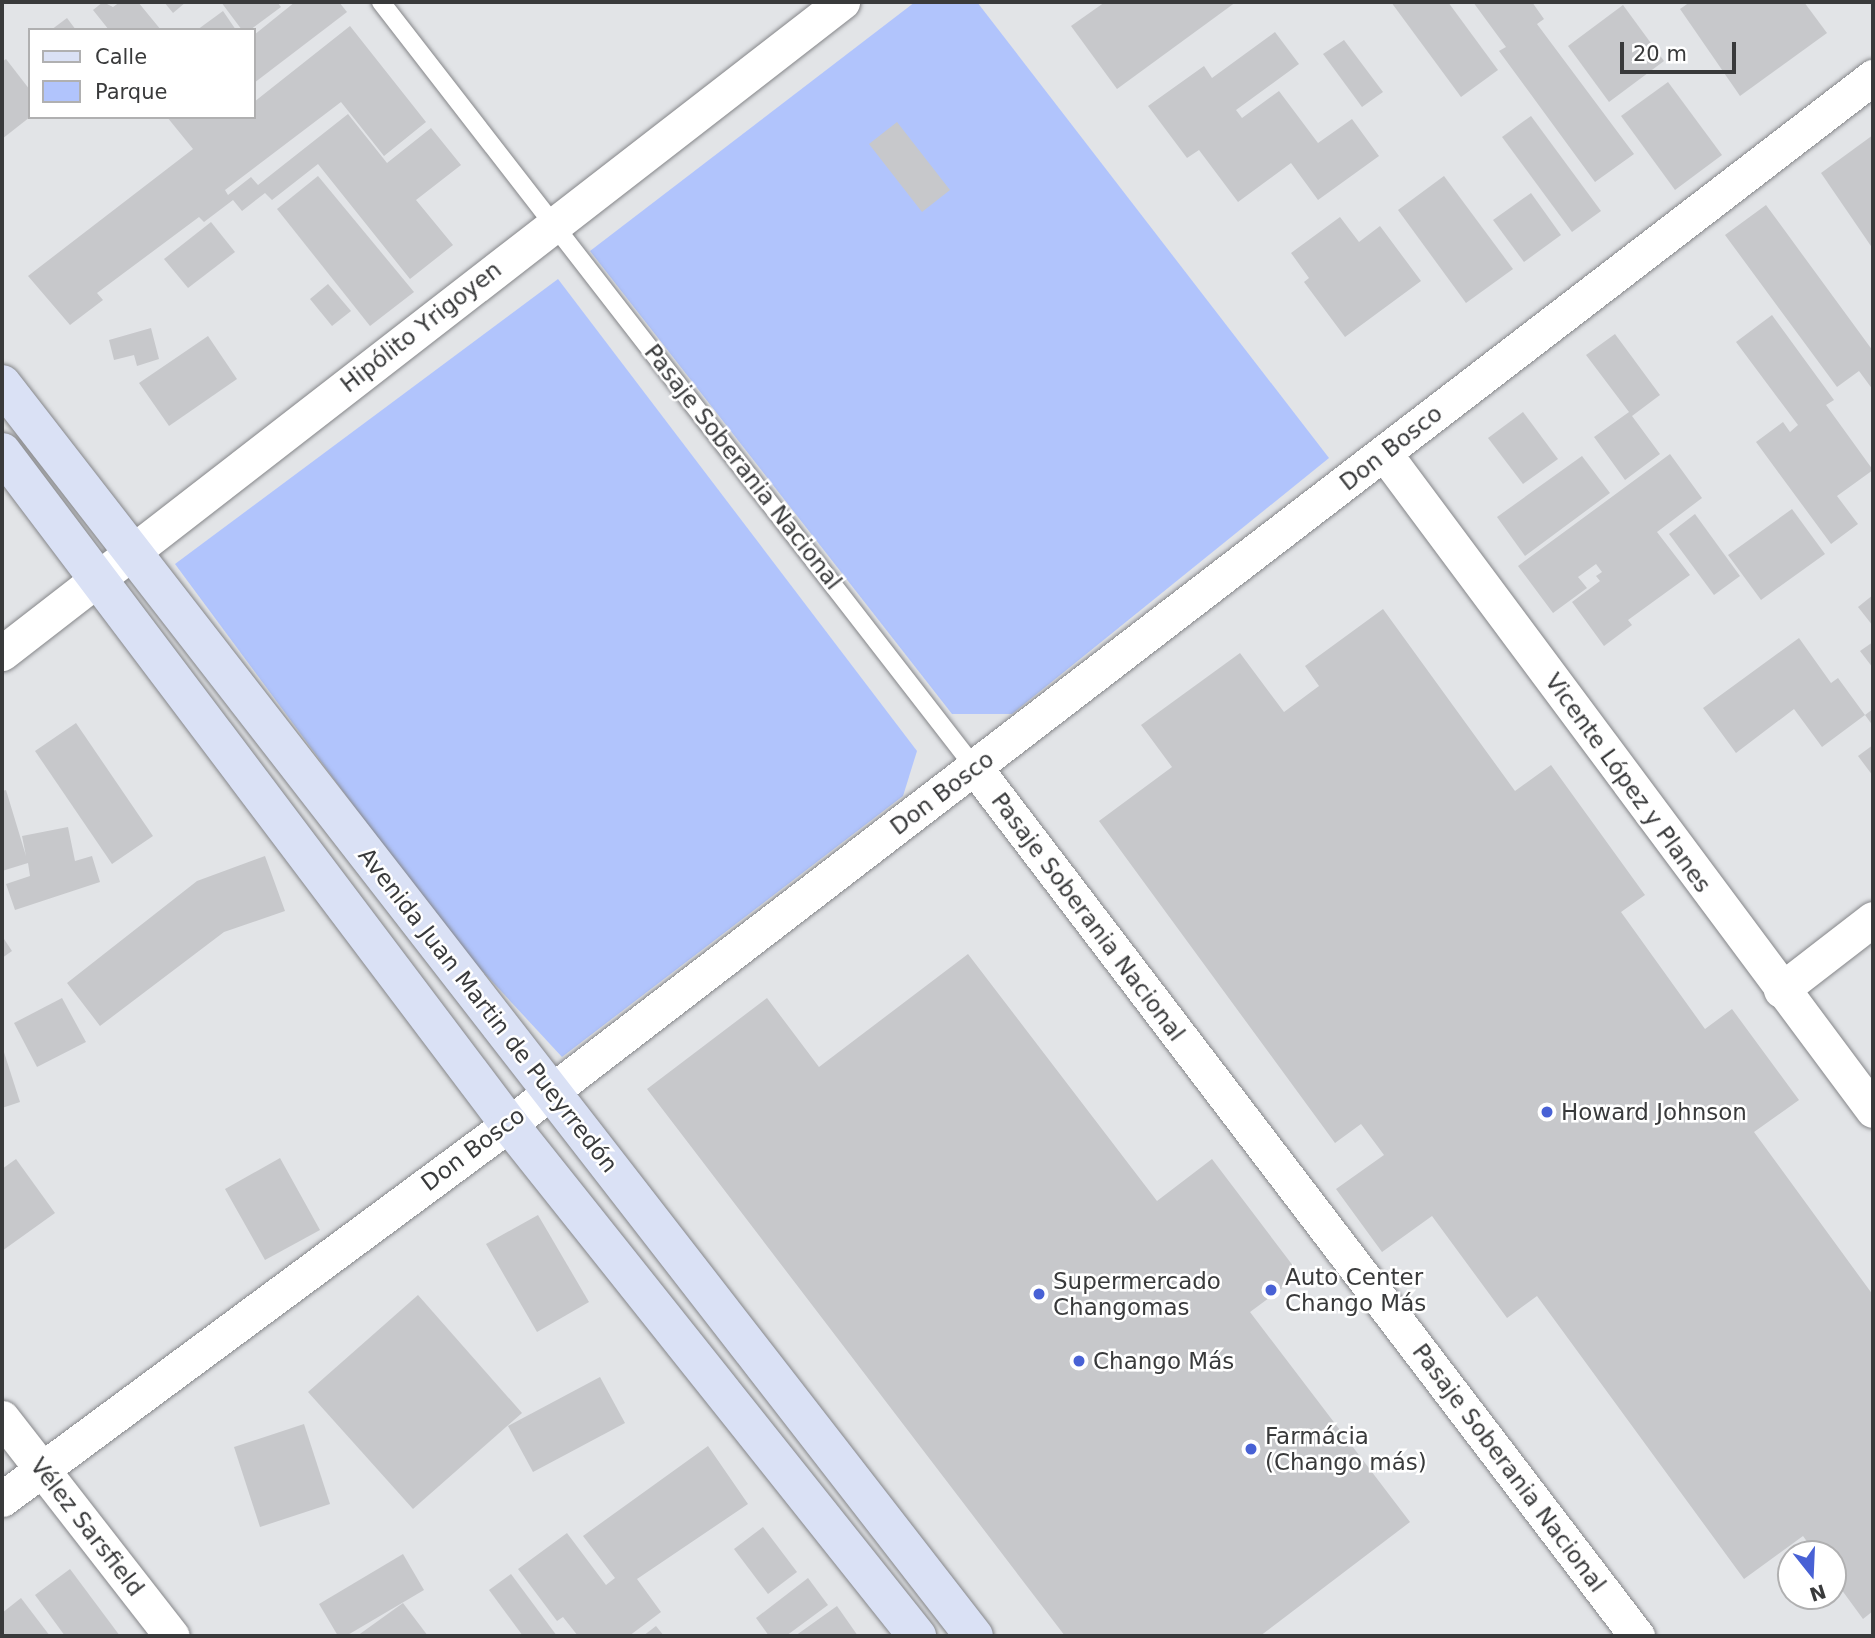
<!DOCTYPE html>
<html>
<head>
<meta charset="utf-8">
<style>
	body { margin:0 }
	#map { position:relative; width:1875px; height:1638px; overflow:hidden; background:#e2e4e7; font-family:"DejaVu Sans",sans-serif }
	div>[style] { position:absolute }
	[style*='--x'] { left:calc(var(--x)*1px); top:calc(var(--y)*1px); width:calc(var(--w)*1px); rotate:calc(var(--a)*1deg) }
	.green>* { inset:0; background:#b1c4fc }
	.building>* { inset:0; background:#c7c8cb }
	.roads { filter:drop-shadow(0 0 2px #858689) drop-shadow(0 0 2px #858689) }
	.lane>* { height:18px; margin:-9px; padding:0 9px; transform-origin:9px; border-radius:9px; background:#fff }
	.street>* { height:35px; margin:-17.5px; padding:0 17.5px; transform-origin:17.5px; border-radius:17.5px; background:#fff }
	.secondary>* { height:38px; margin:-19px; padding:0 19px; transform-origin:19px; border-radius:19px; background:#dae1f5 }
	.dots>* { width:19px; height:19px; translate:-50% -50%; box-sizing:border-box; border:4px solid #fff; border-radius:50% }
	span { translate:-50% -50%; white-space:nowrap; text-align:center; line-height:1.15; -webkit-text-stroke:5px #fff; paint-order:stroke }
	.street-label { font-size:23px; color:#393a3b }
	.poi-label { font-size:23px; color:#393a3b }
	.left { translate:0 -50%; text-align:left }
	.frame { position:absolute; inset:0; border:4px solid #393a3b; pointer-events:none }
	.legend { position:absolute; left:28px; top:28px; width:228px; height:91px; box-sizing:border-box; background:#fff; border:2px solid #b0b0b1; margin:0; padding:9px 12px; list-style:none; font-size:21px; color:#393a3b }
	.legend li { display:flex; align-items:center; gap:14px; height:35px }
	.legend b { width:35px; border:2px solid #b0b0b1 }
	.north { position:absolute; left:1777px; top:1540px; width:70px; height:70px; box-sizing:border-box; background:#fff; border:2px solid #b0b0b1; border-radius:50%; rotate:162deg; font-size:19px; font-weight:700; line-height:28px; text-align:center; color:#393a3b }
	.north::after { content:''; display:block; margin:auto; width:24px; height:32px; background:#4861d5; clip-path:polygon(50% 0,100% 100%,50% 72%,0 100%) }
	.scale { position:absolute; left:1620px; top:42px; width:116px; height:32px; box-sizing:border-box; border:4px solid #393a3b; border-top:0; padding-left:9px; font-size:21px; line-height:24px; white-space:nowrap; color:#393a3b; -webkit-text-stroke:5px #fff; paint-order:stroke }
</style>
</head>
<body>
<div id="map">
	<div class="green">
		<div style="clip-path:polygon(915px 2px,977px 2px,1329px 458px,1012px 714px,952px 714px,590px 251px)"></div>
		<div style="clip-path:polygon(558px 279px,917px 751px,903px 796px,562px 1057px,450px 936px,175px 564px)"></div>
	</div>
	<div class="building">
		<div style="clip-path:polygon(103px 2px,113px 7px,120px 2px,138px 2px,161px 30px,109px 30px,93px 10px)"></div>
		<div style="clip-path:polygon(164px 2px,186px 2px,173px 13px)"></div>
		<div style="clip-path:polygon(221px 2px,277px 2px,281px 7px,250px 30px,242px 30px)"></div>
		<div style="clip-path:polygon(295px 2px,339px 2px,347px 12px,254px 83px,254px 35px)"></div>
		<div style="clip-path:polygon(1105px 2px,1236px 2px,1117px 89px,1071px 26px)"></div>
		<div style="clip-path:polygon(1391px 2px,1448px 2px,1498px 70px,1461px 97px)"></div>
		<div style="clip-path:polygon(1473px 2px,1532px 2px,1544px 19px,1537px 24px,1634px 154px,1595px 182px,1499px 51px,1506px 47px)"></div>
		<div style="clip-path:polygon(1690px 2px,1804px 2px,1827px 33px,1740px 96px,1680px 9px)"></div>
		<div style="clip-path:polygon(1623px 5px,1664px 61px,1609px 102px,1568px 46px)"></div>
		<div style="clip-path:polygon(223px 11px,236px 30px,197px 30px)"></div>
		<div style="clip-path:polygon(67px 18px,76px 30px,51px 30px)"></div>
		<div style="clip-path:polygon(350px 26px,426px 122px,384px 156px,341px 102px,225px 190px,228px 195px,251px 177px,258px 185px,348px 114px,387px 163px,431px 128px,461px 165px,416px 200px,453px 245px,410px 279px,318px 164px,272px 200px,265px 193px,242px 211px,233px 200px,204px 222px,199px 217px,97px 293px,103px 300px,70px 325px,28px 276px,193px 149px,167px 117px,254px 117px,254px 102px)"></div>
		<div style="clip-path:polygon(1275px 32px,1299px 64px,1236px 110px,1242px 118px,1279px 91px,1318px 143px,1352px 119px,1379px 156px,1318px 200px,1291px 163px,1238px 202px,1199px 150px,1187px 158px,1148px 106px,1204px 66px,1212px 78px)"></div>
		<div style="clip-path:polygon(1344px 40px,1383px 92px,1362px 107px,1323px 54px)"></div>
		<div style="clip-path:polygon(6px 59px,30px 90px,30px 117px,2px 139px,2px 62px)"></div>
		<div style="clip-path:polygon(1668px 82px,1722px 155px,1675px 190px,1621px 116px)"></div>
		<div style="clip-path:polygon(1531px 116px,1601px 211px,1572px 232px,1502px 137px)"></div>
		<div style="clip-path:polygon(897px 122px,950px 190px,922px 212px,869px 144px)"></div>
		<div style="clip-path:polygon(1873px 135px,1873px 249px,1821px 173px)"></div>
		<div style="clip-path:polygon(318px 176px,414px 292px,370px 326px,277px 209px)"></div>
		<div style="clip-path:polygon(1444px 176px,1513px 269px,1466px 303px,1398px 210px)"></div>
		<div style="clip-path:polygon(1531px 193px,1561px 235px,1524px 262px,1493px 220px)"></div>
		<div style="clip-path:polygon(1766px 205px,1873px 351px,1873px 390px,1859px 371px,1837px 387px,1725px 235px)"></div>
		<div style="clip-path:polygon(1340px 217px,1359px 242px,1380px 226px,1421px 281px,1345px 337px,1304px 282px,1309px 278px,1291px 253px)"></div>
		<div style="clip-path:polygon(211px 222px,235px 252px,188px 288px,164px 259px)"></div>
		<div style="clip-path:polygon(328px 284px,351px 311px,332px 326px,310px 299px)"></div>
		<div style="clip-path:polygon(1772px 315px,1834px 400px,1826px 405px,1873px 470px,1837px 496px,1858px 524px,1831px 544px,1756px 442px,1783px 422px,1790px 432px,1798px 425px,1736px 342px)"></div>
		<div style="clip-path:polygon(151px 328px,159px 359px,137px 366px,134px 355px,114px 360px,109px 340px)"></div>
		<div style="clip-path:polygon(1615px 334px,1660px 395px,1632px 416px,1660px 454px,1625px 480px,1594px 437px,1629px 412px,1586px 355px)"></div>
		<div style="clip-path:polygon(208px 336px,237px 379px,169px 426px,139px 383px)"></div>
		<div style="clip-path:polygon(1523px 412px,1558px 459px,1523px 484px,1488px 438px)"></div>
		<div style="clip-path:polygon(1670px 454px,1702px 498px,1657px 532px,1690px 575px,1628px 620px,1632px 625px,1604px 646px,1572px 602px,1600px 581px,1596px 576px,1602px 572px,1596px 564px,1578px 577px,1587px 588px,1553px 613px,1518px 566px)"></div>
		<div style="clip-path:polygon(1582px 456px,1610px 493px,1525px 556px,1497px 517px)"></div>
		<div style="clip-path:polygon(1792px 509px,1825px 554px,1761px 600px,1728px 555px)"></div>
		<div style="clip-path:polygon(1695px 514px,1740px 576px,1714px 595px,1669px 534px)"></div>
		<div style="clip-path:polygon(1873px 595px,1873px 626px,1858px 607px)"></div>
		<div style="clip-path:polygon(1383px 609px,1515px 791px,1551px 765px,1645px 895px,1621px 912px,1705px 1029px,1732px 1009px,1799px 1100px,1754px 1132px,1873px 1295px,1873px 1611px,1863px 1619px,1833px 1578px,1833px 1554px,1816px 1554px,1803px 1536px,1744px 1579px,1537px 1296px,1507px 1318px,1432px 1216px,1382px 1252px,1336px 1189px,1384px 1155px,1361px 1124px,1335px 1143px,1099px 821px,1172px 767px,1141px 725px,1240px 653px,1284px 712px,1319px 686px,1305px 666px)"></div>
		<div style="clip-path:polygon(1799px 638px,1831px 683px,1838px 678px,1865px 715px,1873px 709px,1873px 726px,1865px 715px,1822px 747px,1794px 709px,1736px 753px,1703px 708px)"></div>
		<div style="clip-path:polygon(1873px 642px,1873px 668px,1860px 651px)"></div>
		<div style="clip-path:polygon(76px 723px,153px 836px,112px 864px,35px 751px)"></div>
		<div style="clip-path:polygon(1873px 745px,1873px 776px,1858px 756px)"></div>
		<div style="clip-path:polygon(6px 790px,26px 856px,22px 836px,68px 827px,75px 861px,92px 856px,100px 882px,15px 910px,6px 884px,30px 876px,28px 863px,2px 871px,2px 791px)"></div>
		<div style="clip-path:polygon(265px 856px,285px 911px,224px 932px,100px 1026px,67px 983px,197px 881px)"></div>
		<div style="clip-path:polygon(2px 936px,12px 951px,2px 958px)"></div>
		<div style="clip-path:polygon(968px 954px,1157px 1201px,1212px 1159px,1300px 1275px,1250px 1312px,1410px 1522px,1260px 1636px,1065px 1636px,647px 1089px,767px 998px,819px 1067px)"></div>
		<div style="clip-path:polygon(62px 998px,86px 1042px,37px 1067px,14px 1023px)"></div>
		<div style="clip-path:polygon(2px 1046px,20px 1102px,2px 1108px)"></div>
		<div style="clip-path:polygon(280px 1158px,320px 1230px,265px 1260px,225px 1189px)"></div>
		<div style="clip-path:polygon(16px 1159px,55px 1213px,2px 1251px,2px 1169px)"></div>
		<div style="clip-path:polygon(538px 1215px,589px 1302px,537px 1332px,486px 1244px)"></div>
		<div style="clip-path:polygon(418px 1295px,522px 1413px,413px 1509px,308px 1392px)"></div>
		<div style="clip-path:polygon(600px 1377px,625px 1423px,533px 1472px,508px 1426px)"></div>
		<div style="clip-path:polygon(304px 1424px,330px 1504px,260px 1527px,234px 1447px)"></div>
		<div style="clip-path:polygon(708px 1446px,748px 1504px,637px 1579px,661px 1612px,629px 1636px,578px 1636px,563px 1617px,557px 1621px,518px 1569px,567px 1533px,606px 1585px,615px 1578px,583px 1536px)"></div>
		<div style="clip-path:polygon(763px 1527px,797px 1572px,768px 1594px,734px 1549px)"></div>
		<div style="clip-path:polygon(403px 1554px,424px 1590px,346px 1636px,338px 1636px,319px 1604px)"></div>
		<div style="clip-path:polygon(70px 1569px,120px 1636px,65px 1636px,35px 1595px)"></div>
		<div style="clip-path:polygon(511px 1574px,557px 1636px,523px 1636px,489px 1590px)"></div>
		<div style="clip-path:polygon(808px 1578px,828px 1605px,786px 1636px,769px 1636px,756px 1618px)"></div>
		<div style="clip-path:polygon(21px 1598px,50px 1636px,2px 1636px,2px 1613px)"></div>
		<div style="clip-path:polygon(403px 1603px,428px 1636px,357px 1636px)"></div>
		<div style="clip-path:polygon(837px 1606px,858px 1636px,795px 1636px)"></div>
		<div style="clip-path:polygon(656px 1626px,664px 1636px,643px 1636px)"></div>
	</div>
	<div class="roads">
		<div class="lane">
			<div style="--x:381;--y:2;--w:969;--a:52.21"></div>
		</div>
		<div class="street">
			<div style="--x:1384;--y:453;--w:819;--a:53.34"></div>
			<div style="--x:2;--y:653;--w:1063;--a:-37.78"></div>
			<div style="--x:975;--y:768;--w:1092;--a:52.67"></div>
			<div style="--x:1781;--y:990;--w:116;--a:-37.7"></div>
			<div style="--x:2;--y:1418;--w:276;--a:52.1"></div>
			<div style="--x:2;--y:1499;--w:631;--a:-36.49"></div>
			<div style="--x:509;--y:1124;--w:1720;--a:-37.51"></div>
		</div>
		<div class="secondary">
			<div style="--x:2;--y:384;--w:1585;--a:52.18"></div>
			<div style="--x:2;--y:452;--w:842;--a:52.97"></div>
			<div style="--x:509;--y:1124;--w:655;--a:51.45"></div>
		</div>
	</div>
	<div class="dots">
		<div style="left:1547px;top:1112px;background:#4861d5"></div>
		<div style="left:1271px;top:1290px;background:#4861d5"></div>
		<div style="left:1039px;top:1294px;background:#4861d5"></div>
		<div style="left:1079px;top:1361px;background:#4861d5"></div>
		<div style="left:1251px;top:1449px;background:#4861d5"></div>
	</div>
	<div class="street-label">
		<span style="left:421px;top:327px;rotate:-38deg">Hipólito Yrigoyen</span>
		<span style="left:1391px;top:448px;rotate:-38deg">Don Bosco</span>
		<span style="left:743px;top:467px;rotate:52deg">Pasaje Soberania Nacional</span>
		<span style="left:1628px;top:783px;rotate:54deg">Vicente López y Planes</span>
		<span style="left:942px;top:793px;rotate:-37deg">Don Bosco</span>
		<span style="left:1088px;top:917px;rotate:53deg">Pasaje Soberania Nacional</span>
		<span style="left:488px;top:1010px;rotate:52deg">Avenida Juan Martin de Pueyrredón</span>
		<span style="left:473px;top:1149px;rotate:-37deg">Don Bosco</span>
		<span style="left:1509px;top:1468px;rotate:53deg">Pasaje Soberania Nacional</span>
		<span style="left:87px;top:1527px;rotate:52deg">Vélez Sarsfield</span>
	</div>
	<div class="poi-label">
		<span class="left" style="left:1561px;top:1112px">Howard Johnson</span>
		<span class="left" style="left:1285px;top:1290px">Auto Center<br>Chango Más</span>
		<span class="left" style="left:1053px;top:1294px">Supermercado<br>Changomas</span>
		<span class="left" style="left:1093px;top:1361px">Chango Más</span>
		<span class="left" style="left:1265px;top:1449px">Farmácia<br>(Chango más)</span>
	</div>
	<div class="frame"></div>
	<ul class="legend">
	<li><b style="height:9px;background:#dae1f5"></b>Calle</li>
	<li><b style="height:19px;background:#b1c4fc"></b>Parque</li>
	</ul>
	<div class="north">N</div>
	<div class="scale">20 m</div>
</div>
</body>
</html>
